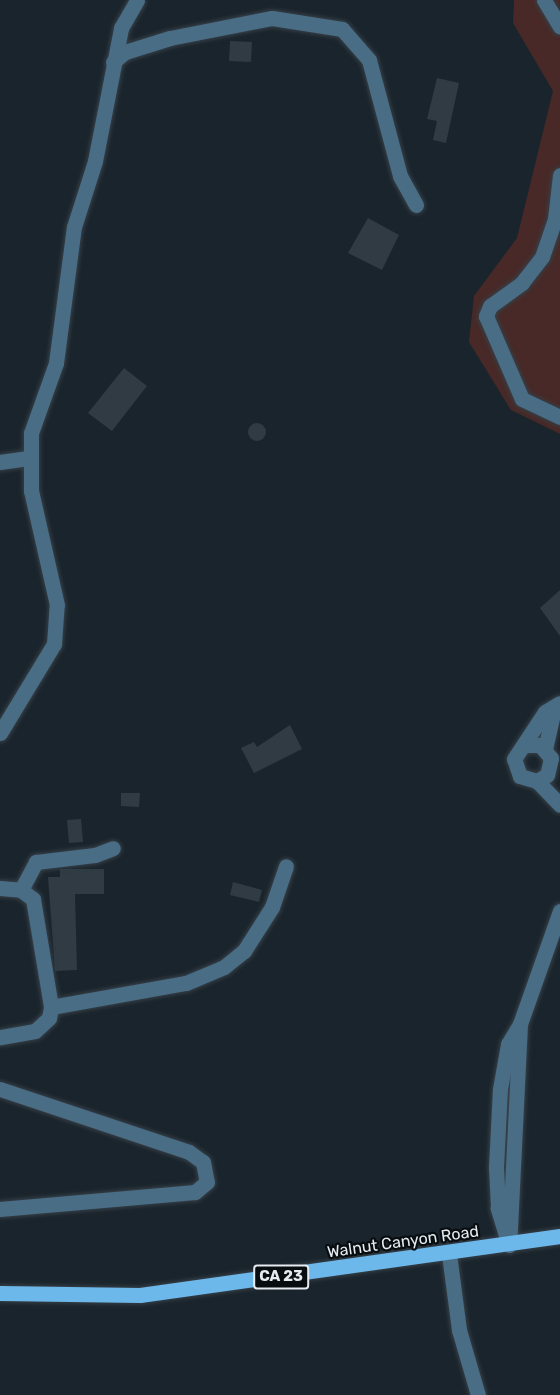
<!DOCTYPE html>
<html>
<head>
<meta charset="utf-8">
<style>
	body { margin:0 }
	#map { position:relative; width:560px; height:1395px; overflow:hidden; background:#1a242c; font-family:Rubik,sans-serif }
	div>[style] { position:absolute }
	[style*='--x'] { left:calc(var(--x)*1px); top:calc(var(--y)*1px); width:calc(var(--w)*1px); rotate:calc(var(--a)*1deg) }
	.green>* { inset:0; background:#482927 }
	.building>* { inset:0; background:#303b43 }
	.round { border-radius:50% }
	.roads { filter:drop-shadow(0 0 2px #364048) drop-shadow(0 0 2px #364048) }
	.minor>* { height:15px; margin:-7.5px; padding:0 7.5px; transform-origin:7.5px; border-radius:7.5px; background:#4a6d86 }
	.major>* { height:15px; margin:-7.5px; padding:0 7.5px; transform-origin:7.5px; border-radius:7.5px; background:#6db8eb }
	span { translate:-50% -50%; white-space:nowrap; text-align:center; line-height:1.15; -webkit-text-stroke:4.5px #080d10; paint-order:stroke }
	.shield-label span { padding:2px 4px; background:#080d10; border:2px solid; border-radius:4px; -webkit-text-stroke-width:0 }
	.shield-label { font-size:15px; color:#e5ebf1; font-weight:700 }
	.street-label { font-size:16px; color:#e5ebf1 }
</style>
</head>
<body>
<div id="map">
	<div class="green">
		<div style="clip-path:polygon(514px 0,560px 0,560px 434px,511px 410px,469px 342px,474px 296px,517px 238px,553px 91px,513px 23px)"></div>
	</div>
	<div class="building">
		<div style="clip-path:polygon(230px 41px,252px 42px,251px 62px,229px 61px)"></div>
		<div style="clip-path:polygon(437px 78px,459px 83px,446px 143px,433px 140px,437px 121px,427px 119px)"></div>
		<div style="clip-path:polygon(368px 218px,399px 235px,382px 270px,348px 253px)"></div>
		<div style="clip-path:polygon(124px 368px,147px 386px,112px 431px,88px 413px)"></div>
		<div class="round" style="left:248px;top:423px;width:18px;height:18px"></div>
		<div style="clip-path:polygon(560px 590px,560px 636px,540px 608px)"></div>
		<div style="clip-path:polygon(290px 725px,302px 749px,254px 773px,241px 748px,254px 742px,257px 747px)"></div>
		<div style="clip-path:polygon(121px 793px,140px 793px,139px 807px,121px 806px)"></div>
		<div style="clip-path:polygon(81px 819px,83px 842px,69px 843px,67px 820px)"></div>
		<div style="clip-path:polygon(60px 869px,104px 869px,104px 894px,75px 894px,77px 970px,55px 971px,48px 877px,60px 877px)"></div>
		<div style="clip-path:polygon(233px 882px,262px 890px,259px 902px,230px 895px)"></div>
	</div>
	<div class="roads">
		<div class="minor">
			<div style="--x:544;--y:0;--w:31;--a:59"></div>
			<div style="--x:113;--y:62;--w:16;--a:-40"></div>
			<div style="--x:125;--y:52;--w:47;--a:-17.3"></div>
			<div style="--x:170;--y:38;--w:104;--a:-11.1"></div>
			<div style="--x:272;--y:18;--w:71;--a:8.9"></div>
			<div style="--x:342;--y:29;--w:41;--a:48.9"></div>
			<div style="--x:369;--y:60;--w:120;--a:75"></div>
			<div style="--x:400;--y:176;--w:33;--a:61"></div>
			<div style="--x:560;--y:175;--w:44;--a:96.5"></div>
			<div style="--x:555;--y:219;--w:40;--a:108.9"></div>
			<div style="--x:542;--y:257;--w:33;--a:128"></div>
			<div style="--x:522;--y:283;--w:39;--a:144"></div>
			<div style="--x:490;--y:306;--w:11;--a:112"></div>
			<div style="--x:486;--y:316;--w:90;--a:66.6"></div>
			<div style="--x:522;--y:399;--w:42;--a:25.3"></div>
			<div style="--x:0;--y:462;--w:30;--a:-8"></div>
			<div style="--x:0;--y:733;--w:104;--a:-58.8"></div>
			<div style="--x:54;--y:644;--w:39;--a:-86"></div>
			<div style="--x:57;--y:605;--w:117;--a:-102.8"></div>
			<div style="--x:31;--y:491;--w:58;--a:-90"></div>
			<div style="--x:31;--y:433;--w:74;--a:-70.3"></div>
			<div style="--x:56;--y:363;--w:137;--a:-82.5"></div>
			<div style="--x:74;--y:227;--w:69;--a:-72.3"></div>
			<div style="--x:95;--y:161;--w:136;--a:-78.9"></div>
			<div style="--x:121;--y:28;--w:32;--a:-60"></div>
			<div style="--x:526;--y:745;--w:14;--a:0"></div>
			<div style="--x:540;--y:745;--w:17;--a:50"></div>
			<div style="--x:551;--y:758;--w:17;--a:103"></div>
			<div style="--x:547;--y:775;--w:12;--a:149"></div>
			<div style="--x:537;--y:781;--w:18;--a:-164"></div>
			<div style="--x:520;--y:776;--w:18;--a:-109"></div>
			<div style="--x:514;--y:759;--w:56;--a:-56.6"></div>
			<div style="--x:545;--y:712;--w:17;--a:-31"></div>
			<div style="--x:545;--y:749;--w:41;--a:-77.3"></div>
			<div style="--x:537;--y:781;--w:33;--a:46"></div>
			<div style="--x:0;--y:888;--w:21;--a:5"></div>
			<div style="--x:21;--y:890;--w:15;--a:37"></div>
			<div style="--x:33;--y:899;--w:109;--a:80.5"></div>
			<div style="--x:51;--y:1007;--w:11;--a:100"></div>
			<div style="--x:49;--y:1018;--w:19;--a:137"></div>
			<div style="--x:35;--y:1031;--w:36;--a:170"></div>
			<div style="--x:21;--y:890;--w:32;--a:-62"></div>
			<div style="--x:36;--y:862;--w:59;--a:-6.8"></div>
			<div style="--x:95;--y:855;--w:19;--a:-21"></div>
			<div style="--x:51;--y:1007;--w:137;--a:-10.1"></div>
			<div style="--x:186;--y:983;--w:41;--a:-22.8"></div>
			<div style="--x:224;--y:967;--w:26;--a:-39"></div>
			<div style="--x:244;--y:951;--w:52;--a:-57.5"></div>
			<div style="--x:272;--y:907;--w:43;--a:-71.1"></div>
			<div style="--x:520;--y:1024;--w:221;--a:92.8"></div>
			<div style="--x:509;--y:1245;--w:39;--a:-107"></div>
			<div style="--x:498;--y:1208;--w:41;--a:-92.8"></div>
			<div style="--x:496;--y:1167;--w:78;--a:-87.1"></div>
			<div style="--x:500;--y:1089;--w:46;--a:-79.9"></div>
			<div style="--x:508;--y:1044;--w:23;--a:-59"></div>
			<div style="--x:520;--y:1024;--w:120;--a:-70.5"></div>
			<div style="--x:0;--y:1089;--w:199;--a:18.4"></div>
			<div style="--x:189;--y:1152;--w:17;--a:36"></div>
			<div style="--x:203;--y:1162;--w:20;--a:79"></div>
			<div style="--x:207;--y:1182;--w:16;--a:140"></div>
			<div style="--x:195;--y:1192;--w:196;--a:175"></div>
			<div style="--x:449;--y:1254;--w:77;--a:82.5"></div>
			<div style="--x:459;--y:1330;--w:68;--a:73.7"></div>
		</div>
		<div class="major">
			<div style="--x:0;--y:1293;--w:140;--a:0.8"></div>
			<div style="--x:140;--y:1295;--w:424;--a:-8"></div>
		</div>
	</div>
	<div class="shield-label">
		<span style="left:281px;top:1277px">CA 23</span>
	</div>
	<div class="street-label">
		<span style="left:403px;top:1242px;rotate:-8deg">Walnut Canyon Road</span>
	</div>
</div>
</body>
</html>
